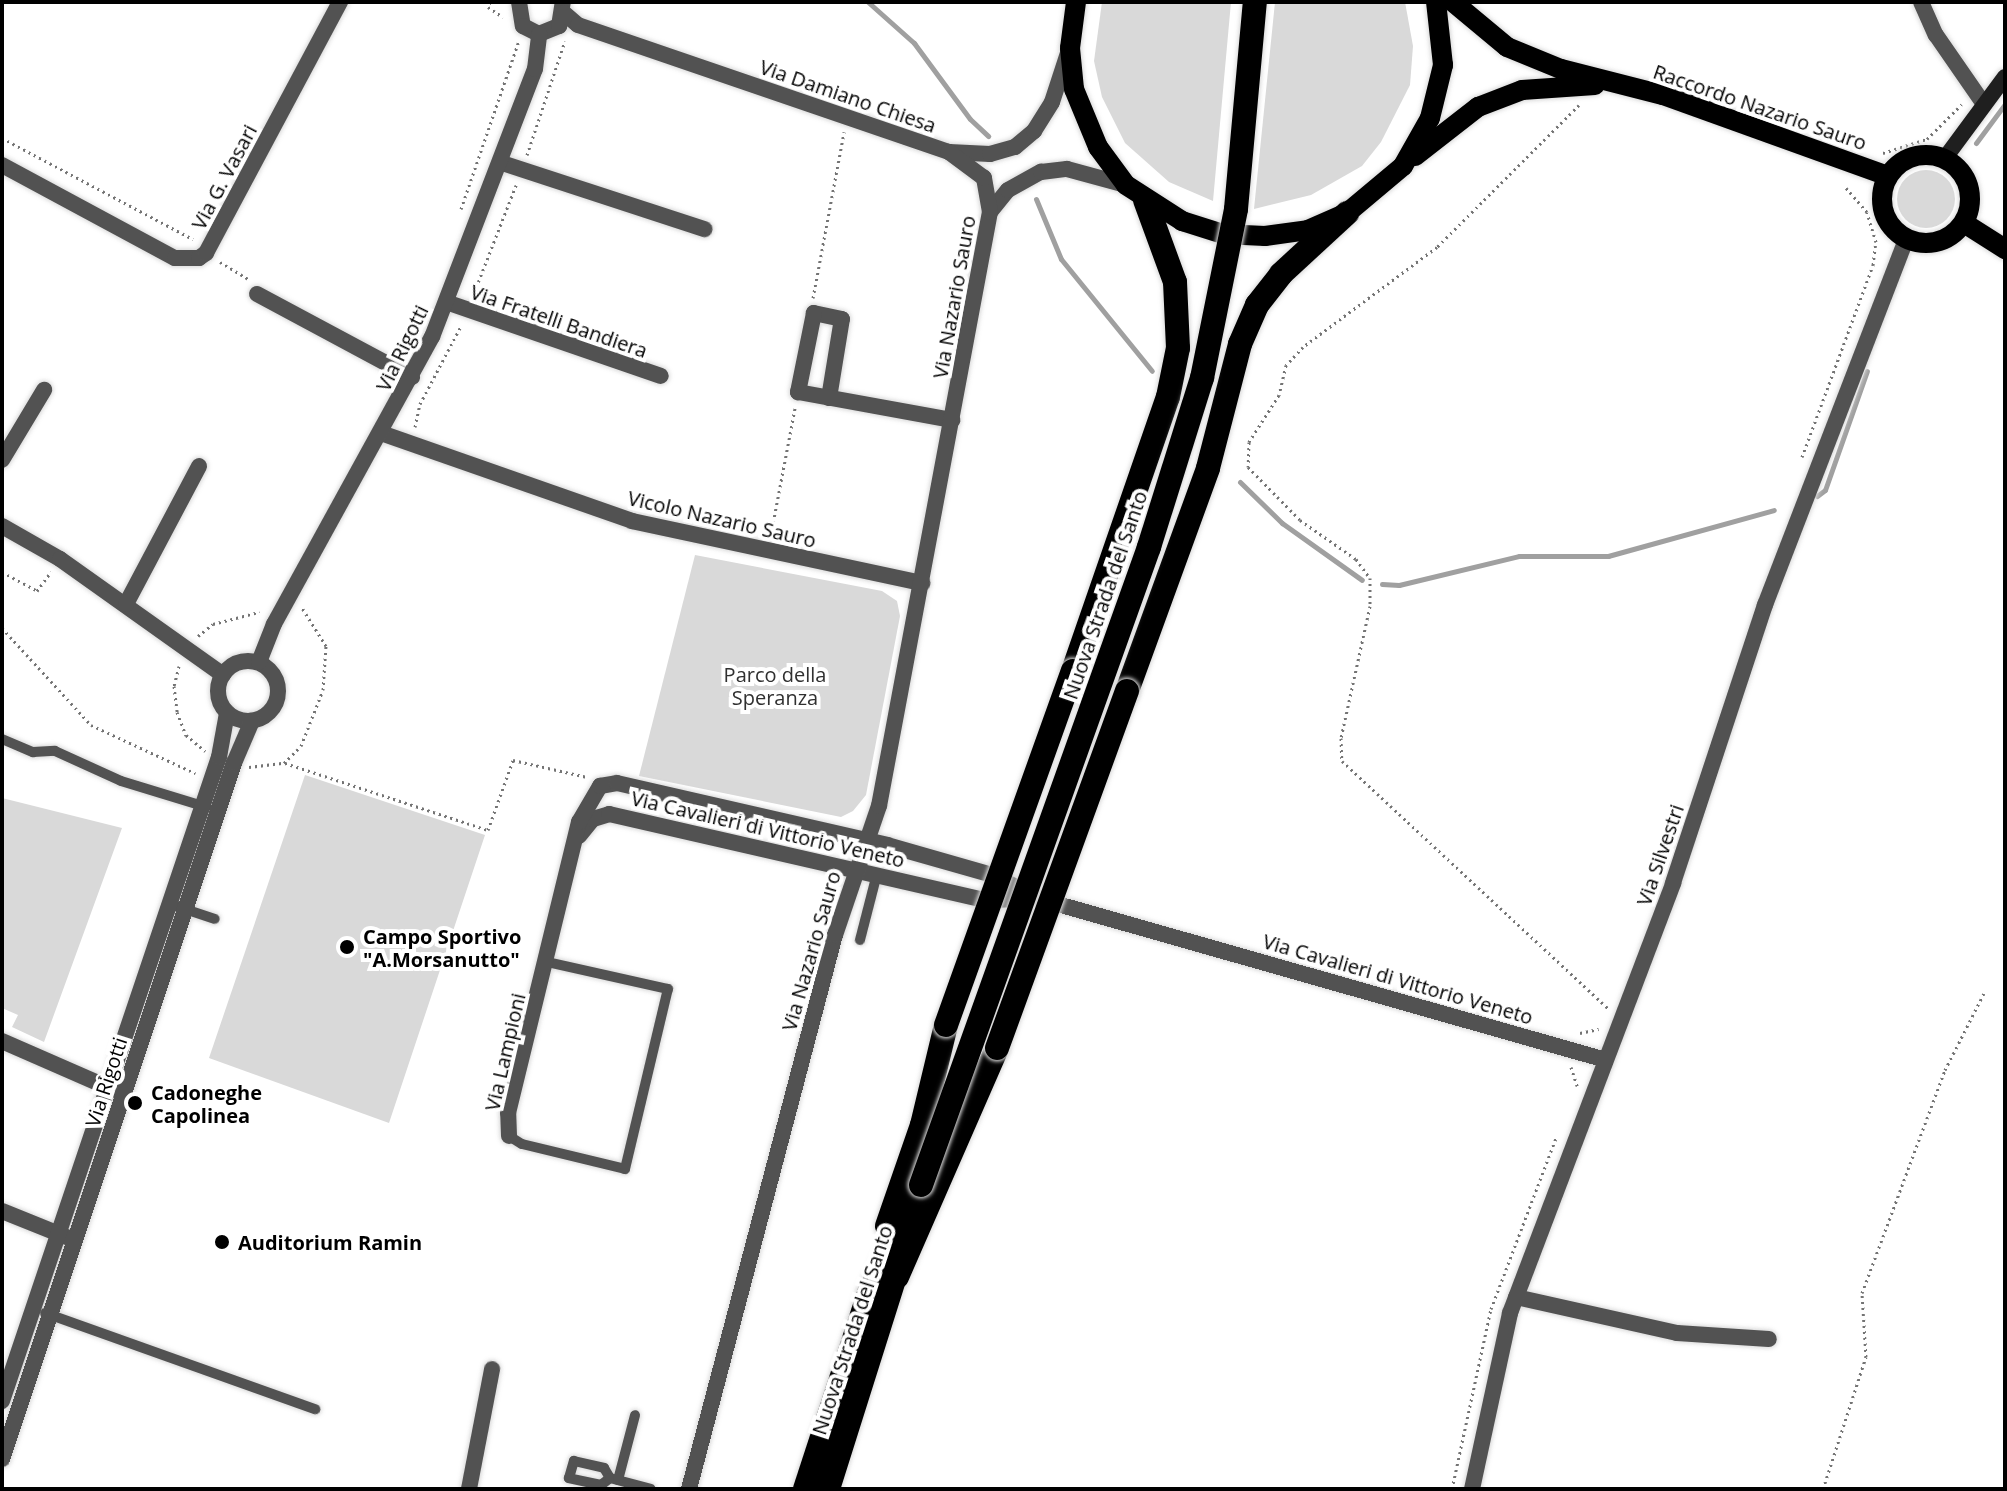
<!DOCTYPE html>
<html>
<head>
<meta charset="utf-8">
<style>
	body { margin:0 }
	#map { position:relative; width:2007px; height:1491px; overflow:hidden; background:#fff; font-family:"Open Sans",sans-serif }
	div>[style] { position:absolute }
	[style*='--x'] { left:calc(var(--x)*1px); top:calc(var(--y)*1px); width:calc(var(--w)*1px); rotate:calc(var(--a)*1deg) }
	.green>* { inset:0; background:#d9d9d9 }
	.round { border-radius:50% }
	.stream>* { height:5px; margin:-2.5px; padding:0 2.5px; transform-origin:2.5px; border-radius:2.5px; background:#a0a0a0 }
	.path>* { height:3px; margin-top:-1.5px; transform-origin:0; background:repeating-linear-gradient(90deg,#747474 0 2px,transparent 0 6px) }
	.roads { filter:drop-shadow(0 0 2px #dbdbdb) drop-shadow(0 0 2px #dbdbdb) }
	.lane>* { height:10px; margin:-5px; padding:0 5px; transform-origin:5px; border-radius:5px; background:#525252 }
	.street>* { height:16px; margin:-8px; padding:0 8px; transform-origin:8px; border-radius:8px; background:#525252 }
	.street>.ring { margin:-8px; padding:0; box-sizing:content-box; background:none; border:16px solid #525252; border-radius:50% }
	.secondary>* { height:16px; margin:-8px; padding:0 8px; transform-origin:8px; border-radius:8px; background:#1f1f1f }
	.primary>* { height:20px; margin:-10px; padding:0 10px; transform-origin:10px; border-radius:10px; background:#000 }
	.primary>.ring { margin:-10px; padding:0; box-sizing:content-box; background:none; border:20px solid #000; border-radius:50% }
	.highway>* { height:24px; margin:-12px; padding:0 12px; transform-origin:12px; border-radius:12px; background:#000 }
	.bridges { filter:drop-shadow(0 0 2px #dbdbdb) drop-shadow(0 0 2px #dbdbdb) }
	.highway-bridge>* { height:24px; margin:-12px; padding:0 12px; transform-origin:12px; border-radius:12px; background:#000 }
	.dots>* { width:22px; height:22px; translate:-50% -50%; box-sizing:border-box; border:4px solid #fff; border-radius:50% }
	span { translate:-50% -50%; white-space:nowrap; text-align:center; line-height:1.15; -webkit-text-stroke:8px #fff; paint-order:stroke }
	.street-label { font-size:20px; color:#000 }
	.park-label { font-size:20px; color:#303030 }
	.poi-label { font-size:20px; color:#000; font-weight:700 }
	.left { translate:0 -50%; text-align:left }
	.frame { position:absolute; inset:0; border:4px solid #000; pointer-events:none }
</style>
</head>
<body>
<div id="map">
	<div class="green">
		<div style="clip-path:polygon(1102px 2px,1231px 2px,1213px 201px,1169px 182px,1125px 143px,1102px 97px,1094px 61px)"></div>
		<div style="clip-path:polygon(1275px 2px,1405px 2px,1413px 46px,1410px 85px,1381px 142px,1362px 166px,1311px 195px,1254px 209px)"></div>
		<div class="round" style="left:1897px;top:170px;width:58px;height:58px"></div>
		<div style="clip-path:polygon(695px 555px,882px 591px,897px 601px,900px 616px,866px 795px,853px 811px,841px 817px,639px 776px)"></div>
		<div style="clip-path:polygon(305px 775px,485px 835px,389px 1123px,209px 1058px)"></div>
		<div style="clip-path:polygon(2px 798px,122px 828px,44px 1042px,12px 1027px,18px 1015px,2px 1008px)"></div>
	</div>
	<div class="stream">
		<div style="--x:868;--y:2;--w:62;--a:41.7"></div>
		<div style="--x:914;--y:43;--w:94;--a:53.6"></div>
		<div style="--x:970;--y:119;--w:25;--a:43"></div>
		<div style="--x:1976;--y:143;--w:49;--a:-53.4"></div>
		<div style="--x:1036;--y:199;--w:65;--a:67.4"></div>
		<div style="--x:1061;--y:259;--w:144;--a:50.9"></div>
		<div style="--x:1240;--y:482;--w:59;--a:44.3"></div>
		<div style="--x:1282;--y:523;--w:98;--a:35.5"></div>
		<div style="--x:1817;--y:496;--w:10;--a:-37"></div>
		<div style="--x:1825;--y:490;--w:126;--a:-70.6"></div>
		<div style="--x:1382;--y:584;--w:17;--a:3"></div>
		<div style="--x:1399;--y:585;--w:123;--a:-13.6"></div>
		<div style="--x:1519;--y:556;--w:89;--a:0"></div>
		<div style="--x:1608;--y:556;--w:172;--a:-15.5"></div>
	</div>
	<div class="path">
		<div style="--x:490;--y:2;--w:5;--a:112"></div>
		<div style="--x:488;--y:7;--w:18;--a:34"></div>
		<div style="--x:1579;--y:105;--w:201;--a:135"></div>
		<div style="--x:1437;--y:247;--w:167;--a:143.3"></div>
		<div style="--x:1303;--y:347;--w:25;--a:133"></div>
		<div style="--x:1286;--y:365;--w:31;--a:103"></div>
		<div style="--x:1279;--y:395;--w:56;--a:122.6"></div>
		<div style="--x:1249;--y:442;--w:25;--a:92"></div>
		<div style="--x:1248;--y:467;--w:74;--a:45.5"></div>
		<div style="--x:1300;--y:520;--w:68;--a:34.9"></div>
		<div style="--x:1356;--y:559;--w:24;--a:54"></div>
		<div style="--x:1370;--y:578;--w:28;--a:90"></div>
		<div style="--x:1370;--y:606;--w:135;--a:102.4"></div>
		<div style="--x:1341;--y:738;--w:23;--a:88"></div>
		<div style="--x:1342;--y:761;--w:364;--a:42.9"></div>
		<div style="--x:2;--y:138;--w:216;--a:27.9"></div>
		<div style="--x:1883;--y:153;--w:46;--a:-17.7"></div>
		<div style="--x:1927;--y:139;--w:49;--a:-45"></div>
		<div style="--x:527;--y:155;--w:120;--a:-71.6"></div>
		<div style="--x:461;--y:209;--w:176;--a:-71"></div>
		<div style="--x:220;--y:262;--w:33;--a:31"></div>
		<div style="--x:474;--y:293;--w:116;--a:-68.7"></div>
		<div style="--x:813;--y:298;--w:169;--a:-79.4"></div>
		<div style="--x:415;--y:427;--w:24;--a:-78"></div>
		<div style="--x:420;--y:404;--w:88;--a:-62.3"></div>
		<div style="--x:1802;--y:457;--w:205;--a:-69.7"></div>
		<div style="--x:1873;--y:265;--w:23;--a:-83"></div>
		<div style="--x:1876;--y:242;--w:31;--a:-107"></div>
		<div style="--x:1867;--y:212;--w:32;--a:-131"></div>
		<div style="--x:771;--y:534;--w:128;--a:-79.2"></div>
		<div style="--x:2;--y:572;--w:40;--a:28"></div>
		<div style="--x:37;--y:591;--w:24;--a:-54"></div>
		<div style="--x:2;--y:628;--w:132;--a:47.5"></div>
		<div style="--x:91;--y:725;--w:115;--a:24.8"></div>
		<div style="--x:198;--y:636;--w:19;--a:-39"></div>
		<div style="--x:213;--y:624;--w:48;--a:-14.6"></div>
		<div style="--x:179;--y:666;--w:21;--a:104"></div>
		<div style="--x:174;--y:686;--w:26;--a:83"></div>
		<div style="--x:177;--y:712;--w:25;--a:69"></div>
		<div style="--x:186;--y:735;--w:25;--a:40"></div>
		<div style="--x:285;--y:763;--w:214;--a:18.3"></div>
		<div style="--x:488;--y:830;--w:74;--a:-70.3"></div>
		<div style="--x:513;--y:760;--w:76;--a:12.9"></div>
		<div style="--x:249;--y:767;--w:35;--a:-7"></div>
		<div style="--x:284;--y:763;--w:24;--a:-45"></div>
		<div style="--x:301;--y:746;--w:60;--a:-68.6"></div>
		<div style="--x:323;--y:690;--w:44;--a:-86.1"></div>
		<div style="--x:326;--y:646;--w:47;--a:-122"></div>
		<div style="--x:1580;--y:1033;--w:19;--a:-12"></div>
		<div style="--x:1571;--y:1067;--w:20;--a:72"></div>
		<div style="--x:1452;--y:1489;--w:184;--a:-77.8"></div>
		<div style="--x:1491;--y:1309;--w:183;--a:-69.2"></div>
		<div style="--x:1823;--y:1489;--w:139;--a:-72"></div>
		<div style="--x:1866;--y:1357;--w:64;--a:-93.6"></div>
		<div style="--x:1862;--y:1293;--w:238;--a:-69.6"></div>
		<div style="--x:1945;--y:1070;--w:86;--a:-63.1"></div>
	</div>
	<div class="roads">
		<div class="lane">
			<div style="--x:2;--y:739;--w:34;--a:23"></div>
			<div style="--x:33;--y:752;--w:22;--a:-3"></div>
			<div style="--x:55;--y:751;--w:72;--a:24.4"></div>
			<div style="--x:121;--y:781;--w:89;--a:17"></div>
			<div style="--x:170;--y:904;--w:47;--a:18.4"></div>
			<div style="--x:860;--y:940;--w:68;--a:-75.6"></div>
			<div style="--x:509;--y:1136;--w:15;--a:32"></div>
			<div style="--x:522;--y:1144;--w:106;--a:13.6"></div>
			<div style="--x:625;--y:1169;--w:185;--a:-76.6"></div>
			<div style="--x:668;--y:989;--w:124;--a:-167.4"></div>
			<div style="--x:45;--y:1313;--w:287;--a:19.6"></div>
			<div style="--x:610;--y:1478;--w:11;--a:142"></div>
			<div style="--x:601;--y:1485;--w:33;--a:-168"></div>
			<div style="--x:569;--y:1478;--w:18;--a:-74"></div>
			<div style="--x:574;--y:1461;--w:31;--a:13"></div>
			<div style="--x:604;--y:1468;--w:12;--a:59"></div>
			<div style="--x:610;--y:1478;--w:42;--a:15"></div>
			<div style="--x:618;--y:1480;--w:67;--a:-75.3"></div>
		</div>
		<div class="street">
			<div style="--x:519;--y:2;--w:24;--a:81"></div>
			<div style="--x:523;--y:26;--w:18;--a:27"></div>
			<div style="--x:539;--y:34;--w:22;--a:-22"></div>
			<div style="--x:559;--y:26;--w:24;--a:-81"></div>
			<div style="--x:1921;--y:2;--w:36;--a:66"></div>
			<div style="--x:1936;--y:35;--w:83;--a:55.3"></div>
			<div style="--x:564;--y:13;--w:18;--a:41"></div>
			<div style="--x:578;--y:25;--w:392;--a:18.9"></div>
			<div style="--x:949;--y:152;--w:41;--a:2.8"></div>
			<div style="--x:990;--y:154;--w:26;--a:-16"></div>
			<div style="--x:1015;--y:147;--w:25;--a:-40"></div>
			<div style="--x:1034;--y:131;--w:34;--a:-58"></div>
			<div style="--x:1052;--y:102;--w:52;--a:-71.9"></div>
			<div style="--x:502;--y:163;--w:213;--a:18.1"></div>
			<div style="--x:2;--y:165;--w:196;--a:28.3"></div>
			<div style="--x:175;--y:258;--w:24;--a:0"></div>
			<div style="--x:199;--y:258;--w:9;--a:-36"></div>
			<div style="--x:206;--y:253;--w:285;--a:-61.9"></div>
			<div style="--x:990;--y:212;--w:28;--a:-51"></div>
			<div style="--x:1008;--y:190;--w:38;--a:-29"></div>
			<div style="--x:1041;--y:172;--w:26;--a:-7"></div>
			<div style="--x:1067;--y:169;--w:61;--a:15.2"></div>
			<div style="--x:257;--y:294;--w:176;--a:28.2"></div>
			<div style="--x:446;--y:302;--w:227;--a:19"></div>
			<div style="--x:829;--y:398;--w:80;--a:-80.7"></div>
			<div style="--x:842;--y:319;--w:29;--a:-168"></div>
			<div style="--x:814;--y:313;--w:81;--a:101.4"></div>
			<div style="--x:798;--y:392;--w:157;--a:10.3"></div>
			<div style="--x:381;--y:433;--w:266;--a:19.3"></div>
			<div style="--x:632;--y:521;--w:297;--a:12.1"></div>
			<div style="--x:2;--y:460;--w:82;--a:-59"></div>
			<div style="--x:2;--y:526;--w:67;--a:29.6"></div>
			<div style="--x:60;--y:559;--w:200;--a:35.4"></div>
			<div style="--x:126;--y:604;--w:156;--a:-62.1"></div>
			<div class="ring" style="left:218px;top:661px;width:44px;height:44px"></div>
			<div style="--x:259;--y:662;--w:41;--a:-68.5"></div>
			<div style="--x:274;--y:624;--w:328;--a:-61.2"></div>
			<div style="--x:432;--y:337;--w:287;--a:-69"></div>
			<div style="--x:535;--y:69;--w:35;--a:-83"></div>
			<div style="--x:579;--y:836;--w:22;--a:-51"></div>
			<div style="--x:593;--y:819;--w:17;--a:-17"></div>
			<div style="--x:609;--y:814;--w:385;--a:12.9"></div>
			<div style="--x:984;--y:900;--w:45;--a:-1.3"></div>
			<div style="--x:2;--y:1041;--w:122;--a:23.6"></div>
			<div style="--x:509;--y:1136;--w:23;--a:-92"></div>
			<div style="--x:508;--y:1113;--w:300;--a:-76.3"></div>
			<div style="--x:579;--y:822;--w:42;--a:-59.7"></div>
			<div style="--x:600;--y:786;--w:17;--a:-10"></div>
			<div style="--x:617;--y:783;--w:277;--a:12.9"></div>
			<div style="--x:887;--y:845;--w:109;--a:15.9"></div>
			<div style="--x:992;--y:875;--w:54;--a:26.6"></div>
			<div style="--x:1040;--y:899;--w:588;--a:15.88"></div>
			<div style="--x:2;--y:1211;--w:72;--a:21.9"></div>
			<div style="--x:1516;--y:1297;--w:165;--a:12.6"></div>
			<div style="--x:1677;--y:1333;--w:92;--a:3.7"></div>
			<div style="--x:2;--y:1401;--w:680;--a:-71.38"></div>
			<div style="--x:219;--y:757;--w:45;--a:-79.7"></div>
			<div style="--x:2;--y:1459;--w:734;--a:-71.57"></div>
			<div style="--x:234;--y:763;--w:46;--a:-66.8"></div>
			<div style="--x:469;--y:1489;--w:122;--a:-79.1"></div>
			<div style="--x:689;--y:1489;--w:573;--a:-75.24"></div>
			<div style="--x:835;--y:935;--w:136;--a:-71.2"></div>
			<div style="--x:879;--y:806;--w:604;--a:-79.42"></div>
			<div style="--x:990;--y:212;--w:35;--a:-100"></div>
			<div style="--x:984;--y:178;--w:44;--a:-143.4"></div>
			<div style="--x:1472;--y:1489;--w:180;--a:-77.8"></div>
			<div style="--x:1510;--y:1313;--w:460;--a:-69.2"></div>
			<div style="--x:1673;--y:883;--w:293;--a:-71.7"></div>
			<div style="--x:1765;--y:605;--w:392;--a:-68.9"></div>
		</div>
		<div class="secondary">
			<div style="--x:1945;--y:158;--w:101;--a:-53.5"></div>
		</div>
		<div class="primary">
			<div style="--x:1076;--y:2;--w:46;--a:97.4"></div>
			<div style="--x:1070;--y:48;--w:41;--a:84.4"></div>
			<div style="--x:1074;--y:89;--w:63;--a:67.5"></div>
			<div style="--x:1098;--y:147;--w:47;--a:53.6"></div>
			<div style="--x:1126;--y:185;--w:67;--a:32.7"></div>
			<div style="--x:1182;--y:221;--w:43;--a:17.6"></div>
			<div style="--x:1223;--y:234;--w:42;--a:2.7"></div>
			<div style="--x:1265;--y:236;--w:43;--a:-7.9"></div>
			<div style="--x:1308;--y:230;--w:43;--a:-23.6"></div>
			<div style="--x:1347;--y:213;--w:73;--a:-40"></div>
			<div style="--x:1403;--y:166;--w:55;--a:-60.6"></div>
			<div style="--x:1430;--y:118;--w:55;--a:-76.2"></div>
			<div style="--x:1443;--y:65;--w:63;--a:-96.3"></div>
			<div style="--x:1453;--y:2;--w:70;--a:39.8"></div>
			<div style="--x:1507;--y:47;--w:58;--a:22.2"></div>
			<div style="--x:1561;--y:69;--w:105;--a:14.3"></div>
			<div style="--x:1663;--y:95;--w:239;--a:19.8"></div>
			<div class="ring" style="left:1882px;top:155px;width:68px;height:68px"></div>
			<div style="--x:1415;--y:156;--w:80;--a:-37.9"></div>
			<div style="--x:1478;--y:107;--w:47;--a:-21.1"></div>
			<div style="--x:1522;--y:90;--w:73;--a:-3.9"></div>
			<div style="--x:1964;--y:223;--w:49;--a:32.4"></div>
		</div>
		<div class="highway">
			<div style="--x:1073;--y:671;--w:290;--a:-70.9"></div>
			<div style="--x:1168;--y:397;--w:50;--a:-78.5"></div>
			<div style="--x:1178;--y:348;--w:66;--a:-92.6"></div>
			<div style="--x:1175;--y:282;--w:87;--a:-110.1"></div>
			<div style="--x:1127;--y:691;--w:237;--a:-70"></div>
			<div style="--x:1208;--y:468;--w:128;--a:-75.5"></div>
			<div style="--x:1240;--y:344;--w:43;--a:-66.4"></div>
			<div style="--x:1257;--y:305;--w:39;--a:-52"></div>
			<div style="--x:1281;--y:274;--w:90;--a:-42.7"></div>
			<div style="--x:887;--y:1226;--w:107;--a:-70.9"></div>
			<div style="--x:922;--y:1125;--w:103;--a:-76.5"></div>
			<div style="--x:897;--y:1277;--w:250;--a:-66.4"></div>
			<div style="--x:805;--y:1489;--w:206;--a:-71.9"></div>
			<div style="--x:869;--y:1293;--w:120;--a:-64.3"></div>
			<div style="--x:828;--y:1489;--w:239;--a:-72.5"></div>
		</div>
	</div>
	<div class="bridges">
		<div class="highway-bridge">
			<div style="--x:946;--y:1025;--w:376;--a:-70.3"></div>
			<div style="--x:997;--y:1048;--w:380;--a:-70"></div>
			<div style="--x:921;--y:1185;--w:678;--a:-70.33"></div>
			<div style="--x:1149;--y:547;--w:177;--a:-72.6"></div>
			<div style="--x:1202;--y:378;--w:172;--a:-78.6"></div>
			<div style="--x:1236;--y:209;--w:208;--a:-84.8"></div>
		</div>
	</div>
	<div class="dots">
		<div style="left:347px;top:947px;background:#000"></div>
		<div style="left:135px;top:1103px;background:#000"></div>
		<div style="left:222px;top:1242px;background:#000"></div>
	</div>
	<div class="street-label">
		<span style="left:848px;top:96px;rotate:19deg">Via Damiano Chiesa</span>
		<span style="left:1760px;top:107px;rotate:19deg">Raccordo Nazario Sauro</span>
		<span style="left:224px;top:177px;rotate:-62deg">Via G. Vasari</span>
		<span style="left:954px;top:297px;rotate:-80deg">Via Nazario Sauro</span>
		<span style="left:559px;top:321px;rotate:19deg">Via Fratelli Bandiera</span>
		<span style="left:402px;top:348px;rotate:-64deg">Via Rigotti</span>
		<span style="left:722px;top:519px;rotate:13deg">Vicolo Nazario Sauro</span>
		<span style="left:1105px;top:595px;rotate:-71deg">Nuova Strada del Santo</span>
		<span style="left:768px;top:829px;rotate:13deg">Via Cavalieri di Vittorio Veneto</span>
		<span style="left:1660px;top:855px;rotate:-71deg">Via Silvestri</span>
		<span style="left:811px;top:951px;rotate:-74deg">Via Nazario Sauro</span>
		<span style="left:1398px;top:979px;rotate:16deg">Via Cavalieri di Vittorio Veneto</span>
		<span style="left:505px;top:1052px;rotate:-77deg">Via Lampioni</span>
		<span style="left:106px;top:1082px;rotate:-72deg">Via Rigotti</span>
		<span style="left:852px;top:1330px;rotate:-72deg">Nuova Strada del Santo</span>
	</div>
	<div class="park-label">
		<span style="left:775px;top:686px">Parco della<br>Speranza</span>
	</div>
	<div class="poi-label">
		<span class="left" style="left:363px;top:948px">Campo Sportivo<br>"A.Morsanutto"</span>
		<span class="left" style="left:151px;top:1104px">Cadoneghe<br>Capolinea</span>
		<span class="left" style="left:238px;top:1242px">Auditorium Ramin</span>
	</div>
	<div class="frame"></div>
</div>
</body>
</html>
